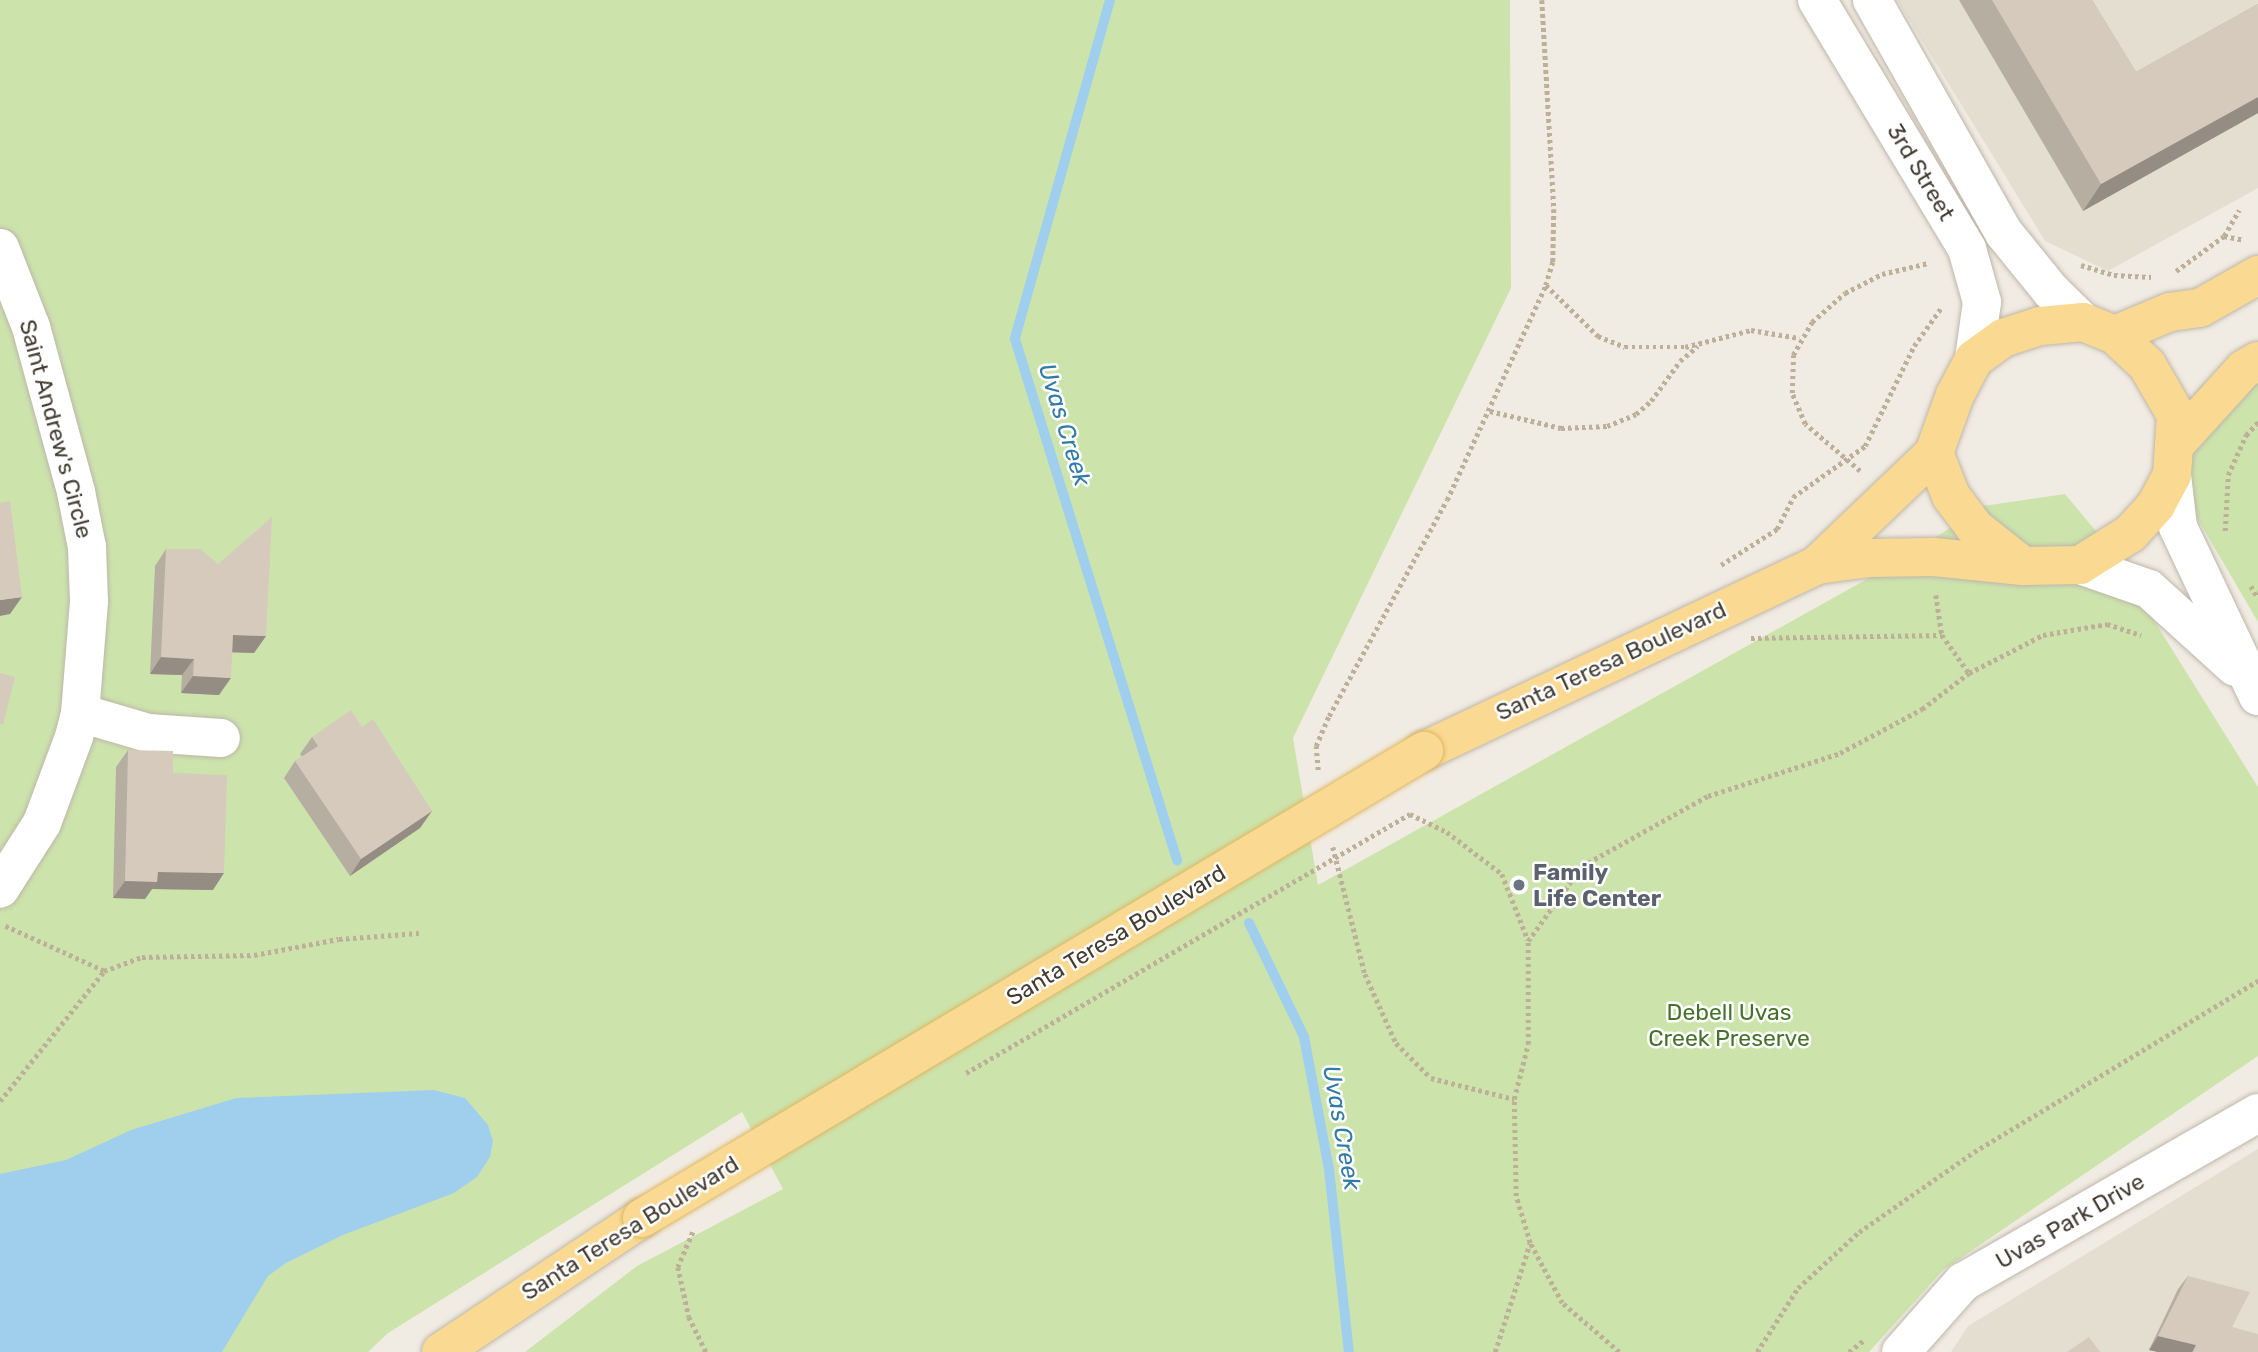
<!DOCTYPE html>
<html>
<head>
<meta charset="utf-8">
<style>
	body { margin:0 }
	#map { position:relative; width:2258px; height:1352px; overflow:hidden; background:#f1ece3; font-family:Rubik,sans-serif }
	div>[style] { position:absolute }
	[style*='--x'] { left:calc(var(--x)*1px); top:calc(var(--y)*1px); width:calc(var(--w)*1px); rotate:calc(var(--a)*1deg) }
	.residential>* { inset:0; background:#e4ded1 }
	.green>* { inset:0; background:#cce4ac }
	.water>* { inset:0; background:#a0cfed }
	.stream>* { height:10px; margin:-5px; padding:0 5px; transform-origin:5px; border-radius:5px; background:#a0cfed }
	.path>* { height:4.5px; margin-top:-2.25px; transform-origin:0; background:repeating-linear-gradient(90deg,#bdaf98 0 3.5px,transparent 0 7px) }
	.roads { filter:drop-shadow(0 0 2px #bfb6a9) drop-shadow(0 0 2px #bfb6a9) }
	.minor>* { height:38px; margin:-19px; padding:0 19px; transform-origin:19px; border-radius:19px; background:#fff }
	.major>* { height:38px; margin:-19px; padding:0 19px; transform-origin:19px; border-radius:19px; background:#fada92 }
	.path-bridge>* { height:4.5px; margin-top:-2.25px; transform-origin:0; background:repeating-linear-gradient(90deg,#bdaf98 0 3.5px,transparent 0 7px) }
	.bridges { filter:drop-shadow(0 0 2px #deb663) drop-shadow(0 0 2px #deb663) }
	.major-bridge>* { height:38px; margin:-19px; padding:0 19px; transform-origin:19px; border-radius:19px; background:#fada92 }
	.wall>* { inset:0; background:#b7aea2 }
	.shaded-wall>* { inset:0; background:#958d84 }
	.building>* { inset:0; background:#d5cabc }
	.dots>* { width:19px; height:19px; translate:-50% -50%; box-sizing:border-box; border:4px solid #fff; border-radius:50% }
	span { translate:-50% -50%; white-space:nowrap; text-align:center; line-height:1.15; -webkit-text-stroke:5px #fff; paint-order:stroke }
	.street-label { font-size:23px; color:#423c33 }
	.worship-label { font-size:23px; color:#5b616d; font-weight:700 }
	.left { translate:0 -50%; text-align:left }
	.park-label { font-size:23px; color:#46712a }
	.water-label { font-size:24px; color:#317aa9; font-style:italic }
</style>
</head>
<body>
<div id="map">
	<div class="residential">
		<div style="clip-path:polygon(1897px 0,2258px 0,2258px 188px,2108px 271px,2045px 241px)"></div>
		<div style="clip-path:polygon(2258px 1149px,2258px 1352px,1951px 1352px,1968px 1326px)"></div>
	</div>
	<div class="green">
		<div style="clip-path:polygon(0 0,1510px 0,1511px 288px,1293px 738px,1318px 885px,1903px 559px,1983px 506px,2065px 494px,2105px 542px,2258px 787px,2258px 1056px,1943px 1270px,1869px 1352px,525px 1352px,637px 1266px,783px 1189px,742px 1112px,388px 1333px,368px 1352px,0 1352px)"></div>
		<div style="clip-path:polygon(2258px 351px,2258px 622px,2172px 475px,2176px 415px,2203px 384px)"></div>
	</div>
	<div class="water">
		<div style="clip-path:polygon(434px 1090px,465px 1098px,488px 1125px,493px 1141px,490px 1157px,477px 1177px,454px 1193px,343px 1235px,286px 1263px,268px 1276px,222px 1352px,0 1352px,0 1174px,66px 1160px,131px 1130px,236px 1098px)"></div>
	</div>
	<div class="stream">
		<div style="--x:1110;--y:0;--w:352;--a:105.7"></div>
		<div style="--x:1015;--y:339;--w:546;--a:72.73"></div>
		<div style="--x:1249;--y:923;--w:127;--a:64.2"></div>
		<div style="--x:1304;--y:1037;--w:134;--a:79.3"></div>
		<div style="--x:1329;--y:1169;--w:184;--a:83.8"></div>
	</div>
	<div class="path">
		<div style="--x:1542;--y:0;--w:209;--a:86.7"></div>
		<div style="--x:1554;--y:209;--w:53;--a:91.1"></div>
		<div style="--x:1553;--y:262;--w:24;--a:107"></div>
		<div style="--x:1546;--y:285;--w:73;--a:44.4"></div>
		<div style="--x:1598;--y:336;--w:29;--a:22"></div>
		<div style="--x:1625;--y:347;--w:60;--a:0"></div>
		<div style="--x:1685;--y:347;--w:68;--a:-14.4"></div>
		<div style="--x:1751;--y:330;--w:49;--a:9.5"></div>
		<div style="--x:2224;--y:236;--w:20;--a:11"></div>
		<div style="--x:2081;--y:265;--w:34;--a:17"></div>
		<div style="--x:2114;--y:275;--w:37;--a:3"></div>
		<div style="--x:2176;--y:271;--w:59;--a:-36.1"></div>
		<div style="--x:2224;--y:236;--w:30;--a:-60"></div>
		<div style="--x:1490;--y:411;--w:73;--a:13.5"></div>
		<div style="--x:1561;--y:428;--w:46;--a:-2.5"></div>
		<div style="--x:1607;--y:426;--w:31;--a:-22"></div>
		<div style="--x:1636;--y:414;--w:20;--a:-41"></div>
		<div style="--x:1651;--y:401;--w:49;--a:-54.1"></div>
		<div style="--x:1680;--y:361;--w:23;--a:-40"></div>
		<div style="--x:1860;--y:471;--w:72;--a:-139.5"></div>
		<div style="--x:1805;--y:424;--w:34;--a:-113"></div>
		<div style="--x:1792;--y:393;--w:38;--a:-88"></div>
		<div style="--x:1793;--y:355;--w:38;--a:-60"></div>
		<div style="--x:1812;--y:322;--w:44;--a:-41.3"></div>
		<div style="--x:1845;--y:293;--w:42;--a:-27.2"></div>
		<div style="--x:1882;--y:274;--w:47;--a:-13.4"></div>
		<div style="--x:2225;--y:531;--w:56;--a:-86.9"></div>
		<div style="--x:2228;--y:475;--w:44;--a:-65.8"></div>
		<div style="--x:2246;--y:435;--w:18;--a:-47"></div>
		<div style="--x:1721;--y:565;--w:67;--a:-32.7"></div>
		<div style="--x:1777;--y:529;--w:36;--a:-63"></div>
		<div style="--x:1793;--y:497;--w:88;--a:-35.3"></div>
		<div style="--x:1865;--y:446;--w:111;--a:-63.9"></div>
		<div style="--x:1914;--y:346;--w:47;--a:-54.6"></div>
		<div style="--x:2251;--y:586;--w:14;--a:60"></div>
		<div style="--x:1936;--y:595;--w:40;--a:81.5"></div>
		<div style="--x:1942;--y:635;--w:47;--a:54.6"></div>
		<div style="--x:1751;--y:638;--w:191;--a:-0.9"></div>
		<div style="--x:1318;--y:770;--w:24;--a:-95"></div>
		<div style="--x:1316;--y:746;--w:33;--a:-67"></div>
		<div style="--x:1329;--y:716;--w:246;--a:-61.4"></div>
		<div style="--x:1447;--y:500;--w:237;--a:-65.3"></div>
		<div style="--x:1410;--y:814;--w:41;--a:25.9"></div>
		<div style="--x:1447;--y:832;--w:69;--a:37.4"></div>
		<div style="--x:1502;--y:874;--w:71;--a:68.5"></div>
		<div style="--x:1333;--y:847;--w:131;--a:75.9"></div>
		<div style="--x:1365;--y:974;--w:76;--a:65.8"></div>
		<div style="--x:1396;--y:1043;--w:49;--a:45"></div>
		<div style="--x:1431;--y:1078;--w:86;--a:14.2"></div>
		<div style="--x:104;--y:971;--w:40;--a:-20.2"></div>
		<div style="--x:142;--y:957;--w:112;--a:-1"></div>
		<div style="--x:254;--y:955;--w:86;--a:-10.7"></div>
		<div style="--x:339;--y:939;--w:80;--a:-4.3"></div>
		<div style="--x:0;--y:1101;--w:166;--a:-51.3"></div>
		<div style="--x:104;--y:971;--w:109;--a:-155.6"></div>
		<div style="--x:693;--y:1232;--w:38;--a:113"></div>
		<div style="--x:678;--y:1267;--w:51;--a:77.6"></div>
		<div style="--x:689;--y:1317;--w:39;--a:64"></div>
		<div style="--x:1495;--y:1352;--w:114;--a:-72.2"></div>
		<div style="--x:1619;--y:1352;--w:75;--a:-139.3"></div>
		<div style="--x:1562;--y:1303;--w:68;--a:-118.1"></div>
		<div style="--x:1530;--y:1243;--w:49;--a:-106.6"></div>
		<div style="--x:1516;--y:1196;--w:97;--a:-91.2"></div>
		<div style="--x:1514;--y:1099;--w:57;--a:-75.7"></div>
		<div style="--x:1528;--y:1044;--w:103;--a:-90"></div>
		<div style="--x:1528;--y:941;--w:92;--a:-54.2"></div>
		<div style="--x:1582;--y:866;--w:144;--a:-29.1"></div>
		<div style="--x:1708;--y:796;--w:139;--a:-18"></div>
		<div style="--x:1840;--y:753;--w:93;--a:-28.2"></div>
		<div style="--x:1922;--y:709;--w:59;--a:-37.5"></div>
		<div style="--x:1969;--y:673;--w:83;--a:-27.2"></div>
		<div style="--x:2043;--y:635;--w:65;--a:-9.8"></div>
		<div style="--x:2107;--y:624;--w:36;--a:18"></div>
		<div style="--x:1757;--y:1352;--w:76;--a:-57.4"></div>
		<div style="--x:1798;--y:1288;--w:83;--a:-42.6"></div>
		<div style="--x:1859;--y:1232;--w:140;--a:-34.8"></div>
		<div style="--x:1974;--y:1152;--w:332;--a:-31.1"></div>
		<div style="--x:1849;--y:1352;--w:21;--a:-39"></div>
	</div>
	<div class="roads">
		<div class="minor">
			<div style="--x:1817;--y:0;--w:291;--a:58.9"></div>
			<div style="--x:1967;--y:249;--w:55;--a:74.2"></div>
			<div style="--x:1982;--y:302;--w:58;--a:98"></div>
			<div style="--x:1872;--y:0;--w:268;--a:60.5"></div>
			<div style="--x:2004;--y:233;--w:75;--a:51"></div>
			<div style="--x:2051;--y:291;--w:45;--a:44.1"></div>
			<div style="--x:0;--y:248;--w:85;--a:68.6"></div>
			<div style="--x:31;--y:327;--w:171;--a:74.7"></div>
			<div style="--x:76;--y:492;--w:56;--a:78.7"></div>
			<div style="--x:87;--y:547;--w:55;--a:87.9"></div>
			<div style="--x:89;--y:602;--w:111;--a:94.6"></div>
			<div style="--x:80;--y:713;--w:25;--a:104"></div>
			<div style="--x:74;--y:737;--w:92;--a:110.4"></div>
			<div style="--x:42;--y:823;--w:78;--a:122.5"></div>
			<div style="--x:2172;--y:475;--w:52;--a:83.4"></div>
			<div style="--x:2178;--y:527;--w:187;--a:64.7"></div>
			<div style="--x:2080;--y:565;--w:73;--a:19.2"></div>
			<div style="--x:2149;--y:589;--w:116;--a:42.2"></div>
			<div style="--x:80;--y:713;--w:71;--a:16.4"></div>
			<div style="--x:148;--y:733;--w:73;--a:3.9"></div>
			<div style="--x:1901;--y:1352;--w:94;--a:-48.5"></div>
			<div style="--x:1963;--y:1282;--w:340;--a:-29.8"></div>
		</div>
		<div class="major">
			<div style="--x:2115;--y:335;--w:60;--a:-22.7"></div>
			<div style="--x:2170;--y:312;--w:30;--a:-8"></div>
			<div style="--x:2200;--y:308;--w:67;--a:-29.6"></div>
			<div style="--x:2174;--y:446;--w:104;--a:-47.7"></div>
			<div style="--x:2244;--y:369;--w:16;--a:-30"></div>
			<div style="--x:1817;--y:565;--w:162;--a:-43.7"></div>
			<div style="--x:1424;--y:751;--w:435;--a:-25.3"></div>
			<div style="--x:1817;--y:565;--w:52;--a:-7.7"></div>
			<div style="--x:1869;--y:558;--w:65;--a:-0.9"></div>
			<div style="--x:1934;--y:557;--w:89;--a:5.8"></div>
			<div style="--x:2023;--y:566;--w:57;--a:-1"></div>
			<div style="--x:2080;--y:565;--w:60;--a:-32.1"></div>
			<div style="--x:2131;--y:533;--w:38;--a:-48"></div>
			<div style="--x:2156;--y:505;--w:34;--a:-62"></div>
			<div style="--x:2172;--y:475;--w:60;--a:-86.2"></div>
			<div style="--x:2176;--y:415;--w:58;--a:-120.1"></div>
			<div style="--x:2147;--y:365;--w:44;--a:-136.8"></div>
			<div style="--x:2115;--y:335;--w:35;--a:-158"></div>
			<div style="--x:2083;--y:322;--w:43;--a:174.7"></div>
			<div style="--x:2040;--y:326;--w:39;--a:162"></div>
			<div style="--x:2003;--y:338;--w:36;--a:144"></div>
			<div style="--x:1974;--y:359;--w:41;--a:117.8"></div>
			<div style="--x:1955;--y:395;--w:62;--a:109.9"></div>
			<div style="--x:1934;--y:453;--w:46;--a:68.4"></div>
			<div style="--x:1951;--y:496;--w:39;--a:53"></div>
			<div style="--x:1974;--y:527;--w:63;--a:38.5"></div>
			<div style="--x:441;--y:1352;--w:242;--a:-33.7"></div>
		</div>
	</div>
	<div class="path-bridge">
		<div style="--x:966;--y:1073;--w:514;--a:-30.26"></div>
	</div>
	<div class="bridges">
		<div class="major-bridge">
			<div style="--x:642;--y:1218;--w:911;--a:-30.85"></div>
		</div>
	</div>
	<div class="wall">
		<div style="clip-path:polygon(1959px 0,2092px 0,2136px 72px,2258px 4px,2258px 113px,2083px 211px)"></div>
		<div style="clip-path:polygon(166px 549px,266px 636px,254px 653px,232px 652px,219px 695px,181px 693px,182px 675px,150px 674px,155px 566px)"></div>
		<div style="clip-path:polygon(362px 727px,432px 811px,420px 828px,350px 876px,284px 778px,295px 761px,302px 757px,300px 754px,312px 737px)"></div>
		<div style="clip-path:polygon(128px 750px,173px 773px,213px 890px,152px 889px,145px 899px,113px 898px,116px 767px)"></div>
		<div style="clip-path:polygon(2188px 1276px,2232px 1327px,2258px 1352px,2158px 1352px,2149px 1350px,2178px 1289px)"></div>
	</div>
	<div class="shaded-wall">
		<div style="clip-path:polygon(2258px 97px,2258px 113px,2083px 211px,2101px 184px)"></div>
		<div style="clip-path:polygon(22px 597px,10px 614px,0 616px,0 600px)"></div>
		<div style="clip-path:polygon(233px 635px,266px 636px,254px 653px,221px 652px)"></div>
		<div style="clip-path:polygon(161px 657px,194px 659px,182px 675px,150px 674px)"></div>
		<div style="clip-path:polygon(193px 676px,231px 678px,219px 695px,181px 693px)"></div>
		<div style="clip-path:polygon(432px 811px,420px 828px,350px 876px,361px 859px)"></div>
		<div style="clip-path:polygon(158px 872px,224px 873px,213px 890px,152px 889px,145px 899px,113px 898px,125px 881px)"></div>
		<div style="clip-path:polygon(2158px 1336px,2196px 1345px,2192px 1352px,2158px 1352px,2149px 1350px)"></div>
	</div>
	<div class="building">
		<div style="clip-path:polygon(1992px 0,2092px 0,2136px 72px,2258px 4px,2258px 97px,2101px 184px)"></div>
		<div style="clip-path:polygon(10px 501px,22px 597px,0 600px,0 503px)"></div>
		<div style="clip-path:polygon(272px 517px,266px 636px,233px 635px,231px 678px,193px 676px,194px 659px,161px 657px,166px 549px,200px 549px,218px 564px)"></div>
		<div style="clip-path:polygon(0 673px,15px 677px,3px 725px,0 724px)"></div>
		<div style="clip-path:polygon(351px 710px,362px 727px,373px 719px,432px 811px,361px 859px,295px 761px,318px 746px,312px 737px)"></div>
		<div style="clip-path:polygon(128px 750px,173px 751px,173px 773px,227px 775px,224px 873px,158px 872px,157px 882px,125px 881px)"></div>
		<div style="clip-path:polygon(2188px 1276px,2250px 1292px,2232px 1327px,2258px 1334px,2258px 1352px,2193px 1352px,2196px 1345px,2158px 1336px)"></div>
		<div style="clip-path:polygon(2089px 1337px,2100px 1352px,2067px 1352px)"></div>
	</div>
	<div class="dots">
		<div style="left:1519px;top:885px;background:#6b7280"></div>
	</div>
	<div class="street-label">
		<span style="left:1921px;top:172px;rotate:59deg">3rd Street</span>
		<span style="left:56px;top:429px;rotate:75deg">Saint Andrew's Circle</span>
		<span style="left:1611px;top:661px;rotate:-25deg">Santa Teresa Boulevard</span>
		<span style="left:1116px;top:935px;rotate:-31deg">Santa Teresa Boulevard</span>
		<span style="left:2070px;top:1221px;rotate:-30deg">Uvas Park Drive</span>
		<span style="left:630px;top:1228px;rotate:-32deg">Santa Teresa Boulevard</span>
	</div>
	<div class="worship-label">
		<span class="left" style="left:1533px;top:885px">Family<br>Life Center</span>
	</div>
	<div class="park-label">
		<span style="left:1729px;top:1025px">Debell Uvas<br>Creek Preserve</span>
	</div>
	<div class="water-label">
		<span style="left:1064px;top:425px;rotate:73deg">Uvas Creek</span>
		<span style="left:1341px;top:1128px;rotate:80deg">Uvas Creek</span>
	</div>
</div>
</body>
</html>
